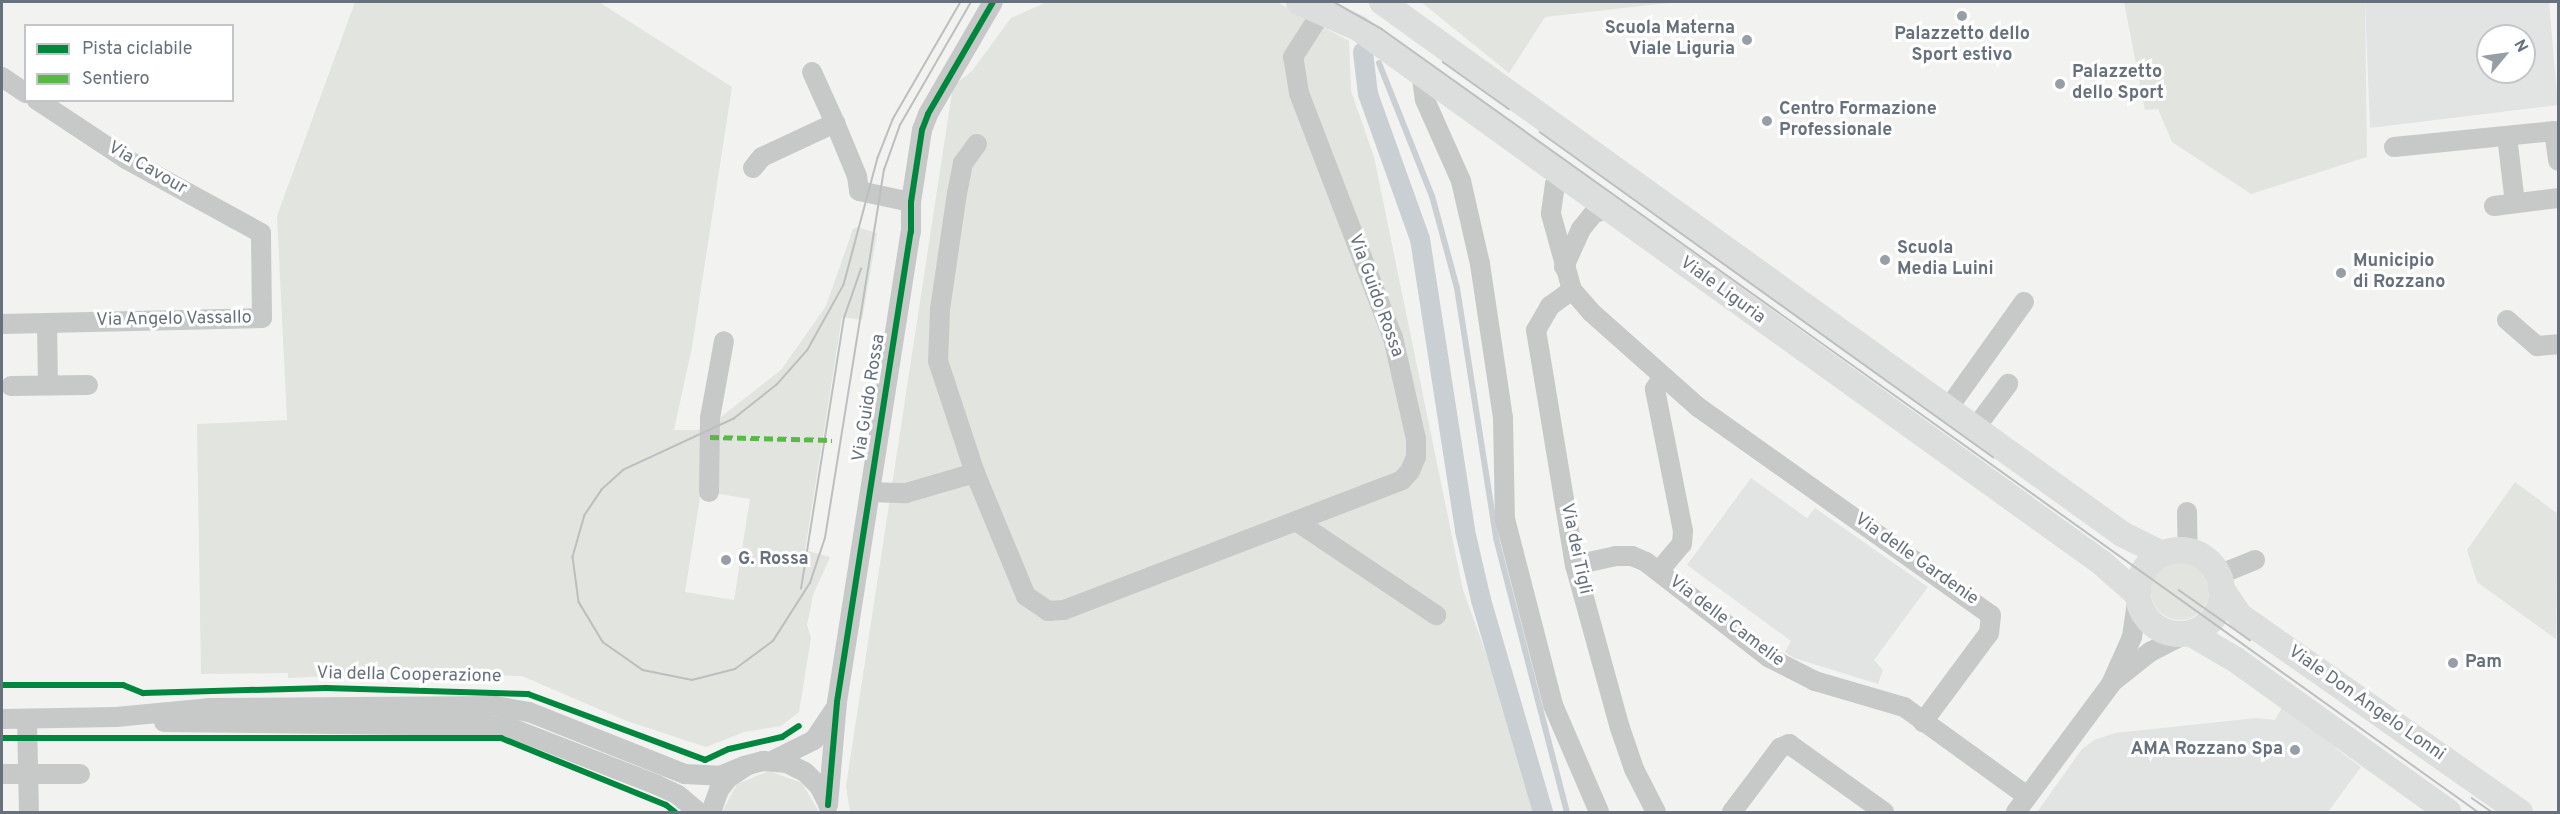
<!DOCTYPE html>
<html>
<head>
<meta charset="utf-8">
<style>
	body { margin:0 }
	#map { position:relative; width:2560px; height:814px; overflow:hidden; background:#f2f2f1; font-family:Overpass,sans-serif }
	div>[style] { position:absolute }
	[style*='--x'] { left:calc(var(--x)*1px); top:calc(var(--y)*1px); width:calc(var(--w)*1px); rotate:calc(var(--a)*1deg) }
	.built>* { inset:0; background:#e2e4e3 }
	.green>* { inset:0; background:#e2e4df }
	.round { border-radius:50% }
	.stream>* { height:6px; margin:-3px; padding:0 3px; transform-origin:3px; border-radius:3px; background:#c9cfd2 }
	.canal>* { height:20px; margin:-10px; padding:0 10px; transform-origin:10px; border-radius:10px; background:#c9cfd2 }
	.minor>* { height:20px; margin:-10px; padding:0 10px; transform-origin:10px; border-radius:10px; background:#c7c8c8 }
	.major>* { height:26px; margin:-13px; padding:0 13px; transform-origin:13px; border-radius:13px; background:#dcdddd }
	.major>.ring { margin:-13px; padding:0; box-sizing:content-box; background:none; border:26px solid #dcdddd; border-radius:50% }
	.tram>* { height:1.5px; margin:-0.75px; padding:0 0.75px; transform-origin:0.75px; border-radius:0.75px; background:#bdbebf }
	.quiet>* { height:4.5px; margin-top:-2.25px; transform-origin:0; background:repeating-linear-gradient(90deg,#58b947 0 9px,transparent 0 13.5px) }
	.cycleway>* { height:6px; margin:-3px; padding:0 3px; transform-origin:3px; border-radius:3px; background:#00873e }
	.dots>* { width:16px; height:16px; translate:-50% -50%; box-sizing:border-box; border:3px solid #fff; border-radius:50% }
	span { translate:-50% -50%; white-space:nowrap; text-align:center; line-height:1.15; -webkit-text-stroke:6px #fff; paint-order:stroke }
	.poi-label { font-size:18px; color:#66717d; font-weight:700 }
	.right { translate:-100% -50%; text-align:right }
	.left { translate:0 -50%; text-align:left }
	.street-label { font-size:18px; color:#66717d }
	.frame { position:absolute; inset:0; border:3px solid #66717d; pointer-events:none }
	.legend { position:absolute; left:24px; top:24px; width:210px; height:78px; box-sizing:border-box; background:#fff; border:2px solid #c2c6cb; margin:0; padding:8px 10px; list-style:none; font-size:18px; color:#66717d }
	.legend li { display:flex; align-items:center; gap:12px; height:30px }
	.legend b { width:30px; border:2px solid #c2c6cb }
	.north { position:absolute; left:2476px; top:24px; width:60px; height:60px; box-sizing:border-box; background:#fff; border:2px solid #c2c6cb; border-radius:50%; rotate:61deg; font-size:16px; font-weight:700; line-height:24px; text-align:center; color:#66717d }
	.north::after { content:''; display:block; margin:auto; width:21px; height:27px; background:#979ea6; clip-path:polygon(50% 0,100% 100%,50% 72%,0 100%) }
</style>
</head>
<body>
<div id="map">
	<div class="built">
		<div style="clip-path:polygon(evenodd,2365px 2px,2549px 2px,2558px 105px,2370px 128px,2365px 2px,2488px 36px,2524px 36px,2524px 72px,2488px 72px,2488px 36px)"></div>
		<div style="clip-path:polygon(1751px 478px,1807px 518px,1815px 508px,1928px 587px,1874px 660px,1883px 670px,1878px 684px,1794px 658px,1785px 652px,1791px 641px,1687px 565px)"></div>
		<div style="clip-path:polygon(2286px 701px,2341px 740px,2335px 748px,2361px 767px,2328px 812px,2037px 812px,2082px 749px,2094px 740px,2115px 733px,2256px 718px,2275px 720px)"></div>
	</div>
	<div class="green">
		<div style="clip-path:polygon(evenodd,355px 2px,599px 2px,732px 87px,692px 347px,674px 430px,698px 430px,717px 420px,781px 370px,826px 306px,853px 229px,857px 227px,877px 233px,862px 320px,842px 317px,805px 550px,830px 557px,813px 595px,807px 625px,811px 638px,799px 712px,781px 726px,744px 732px,706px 747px,627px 721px,522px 676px,329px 673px,328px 676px,288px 678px,288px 673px,201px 674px,197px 424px,287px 420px,277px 216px,355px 2px,701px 491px,750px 499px,734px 600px,685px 592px,701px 491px)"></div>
		<div style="clip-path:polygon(1047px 2px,1277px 2px,1349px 41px,1351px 91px,1374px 157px,1463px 590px,1540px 803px,1533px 812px,850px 812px,846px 786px,953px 86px,972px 71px,1011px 18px)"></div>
		<div style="clip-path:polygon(1421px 2px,1676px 2px,1545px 17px,1509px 73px)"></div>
		<div style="clip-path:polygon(2124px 2px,2365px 2px,2367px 157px,2251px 194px,2172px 142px,2158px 109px,2145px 110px)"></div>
		<div style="clip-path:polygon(2515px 482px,2558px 514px,2556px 639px,2477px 582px,2467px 550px)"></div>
		<div class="round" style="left:2151px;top:562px;width:58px;height:58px"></div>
		<div style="clip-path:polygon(769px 771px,802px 783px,819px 812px,722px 812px,737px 784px)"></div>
	</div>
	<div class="stream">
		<div style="--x:1379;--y:63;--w:143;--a:68.3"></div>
		<div style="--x:1432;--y:196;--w:95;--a:74.8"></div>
		<div style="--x:1457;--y:288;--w:253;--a:81.1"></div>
		<div style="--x:1496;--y:538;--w:283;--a:75.5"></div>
	</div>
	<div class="canal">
		<div style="--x:1363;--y:52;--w:42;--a:83.2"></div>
		<div style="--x:1368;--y:94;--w:154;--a:70.3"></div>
		<div style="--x:1420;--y:239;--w:295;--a:81.2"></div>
		<div style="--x:1465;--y:531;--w:71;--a:76.9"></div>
		<div style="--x:1481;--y:600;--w:221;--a:73.7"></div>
	</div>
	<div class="minor">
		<div style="--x:812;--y:72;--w:56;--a:65.7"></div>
		<div style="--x:1421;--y:72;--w:28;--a:82"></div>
		<div style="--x:1425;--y:100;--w:89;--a:66"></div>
		<div style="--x:1461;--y:181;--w:85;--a:77.1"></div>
		<div style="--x:1480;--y:264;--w:156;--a:81.5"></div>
		<div style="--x:1503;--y:418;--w:101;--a:88.9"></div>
		<div style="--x:1505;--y:519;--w:192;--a:75.5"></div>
		<div style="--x:1553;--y:705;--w:116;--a:66.7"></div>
		<div style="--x:2;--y:77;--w:29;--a:34"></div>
		<div style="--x:2507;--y:136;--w:67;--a:83.2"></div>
		<div style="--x:977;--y:144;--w:24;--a:126"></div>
		<div style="--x:963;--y:163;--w:31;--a:101"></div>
		<div style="--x:957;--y:193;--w:118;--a:98.3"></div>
		<div style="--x:940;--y:310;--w:51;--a:92.2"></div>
		<div style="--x:938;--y:361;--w:118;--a:71.7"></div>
		<div style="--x:975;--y:473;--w:133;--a:67.5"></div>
		<div style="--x:1026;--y:596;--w:27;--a:34"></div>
		<div style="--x:1048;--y:611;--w:16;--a:-4"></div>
		<div style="--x:1064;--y:610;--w:362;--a:-21"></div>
		<div style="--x:1402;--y:480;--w:12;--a:-48"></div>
		<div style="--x:1410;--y:471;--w:15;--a:-67"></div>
		<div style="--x:1416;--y:457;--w:18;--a:-90"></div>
		<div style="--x:1416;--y:439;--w:104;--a:-102.8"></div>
		<div style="--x:1393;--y:338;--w:262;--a:-111"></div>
		<div style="--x:1299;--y:93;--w:36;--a:-99"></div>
		<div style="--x:1293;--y:57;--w:56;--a:-57.4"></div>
		<div style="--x:2394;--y:147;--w:161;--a:-5.7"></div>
		<div style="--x:2554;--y:131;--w:30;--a:82"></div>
		<div style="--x:753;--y:168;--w:14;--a:-51"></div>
		<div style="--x:762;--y:157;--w:81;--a:-25"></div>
		<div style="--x:835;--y:123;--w:57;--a:67.5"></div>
		<div style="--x:857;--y:176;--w:15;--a:82"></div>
		<div style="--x:859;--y:191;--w:53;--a:11.9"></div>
		<div style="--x:1562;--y:175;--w:11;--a:128"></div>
		<div style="--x:1555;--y:184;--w:30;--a:98"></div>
		<div style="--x:1551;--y:214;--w:79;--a:74.6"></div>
		<div style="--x:1572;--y:290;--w:29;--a:49"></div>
		<div style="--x:1591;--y:312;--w:143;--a:41.6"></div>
		<div style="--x:1698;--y:407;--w:359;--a:35.4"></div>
		<div style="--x:1991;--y:615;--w:18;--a:96"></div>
		<div style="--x:1989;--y:633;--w:111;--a:126.6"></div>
		<div style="--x:2494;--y:206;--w:64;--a:-7.1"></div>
		<div style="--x:1564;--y:267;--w:42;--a:-65.9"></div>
		<div style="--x:1581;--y:229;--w:19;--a:-51"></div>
		<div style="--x:1593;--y:214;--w:17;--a:-24"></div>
		<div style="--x:1572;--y:290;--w:27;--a:144"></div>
		<div style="--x:1550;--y:306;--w:28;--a:120"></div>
		<div style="--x:1536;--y:330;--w:238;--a:80.6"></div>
		<div style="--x:1575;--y:565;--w:169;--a:74.6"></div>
		<div style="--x:1620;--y:728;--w:43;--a:71.1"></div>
		<div style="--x:1634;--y:769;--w:48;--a:62.9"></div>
		<div style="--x:2507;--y:320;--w:40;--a:41"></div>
		<div style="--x:2537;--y:346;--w:21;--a:-5"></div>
		<div style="--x:47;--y:323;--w:62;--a:89.1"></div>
		<div style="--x:2;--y:324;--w:260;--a:-1.3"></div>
		<div style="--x:262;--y:318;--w:85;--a:-90.7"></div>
		<div style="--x:261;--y:233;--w:154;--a:-151.3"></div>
		<div style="--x:126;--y:159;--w:107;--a:-146.5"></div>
		<div style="--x:11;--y:386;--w:77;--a:-0.7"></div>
		<div style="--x:1949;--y:407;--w:129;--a:-54.5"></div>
		<div style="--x:1976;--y:427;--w:54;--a:-53.3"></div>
		<div style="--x:709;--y:492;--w:74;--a:-89.2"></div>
		<div style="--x:710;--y:418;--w:78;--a:-79.7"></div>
		<div style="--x:870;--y:492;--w:36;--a:2"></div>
		<div style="--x:906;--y:493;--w:72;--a:-16.2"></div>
		<div style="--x:2187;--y:512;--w:39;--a:89"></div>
		<div style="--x:1296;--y:521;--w:169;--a:33.9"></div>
		<div style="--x:1575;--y:565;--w:42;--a:-12.4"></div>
		<div style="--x:1616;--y:556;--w:16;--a:0"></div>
		<div style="--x:1632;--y:556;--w:15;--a:23"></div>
		<div style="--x:1646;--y:562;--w:155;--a:37.9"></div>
		<div style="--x:1768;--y:657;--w:53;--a:27.1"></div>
		<div style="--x:1815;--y:681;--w:93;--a:16.3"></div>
		<div style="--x:1904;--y:707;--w:152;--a:35.9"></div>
		<div style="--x:1659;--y:571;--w:35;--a:-50"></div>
		<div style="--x:1682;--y:544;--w:13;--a:-86"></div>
		<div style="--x:1683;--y:531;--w:145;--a:-101.2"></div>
		<div style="--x:1655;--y:389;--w:14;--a:-60"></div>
		<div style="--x:2218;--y:575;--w:40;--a:-22"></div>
		<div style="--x:2115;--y:680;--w:45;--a:-38.7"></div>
		<div style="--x:2150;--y:652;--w:39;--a:-27"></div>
		<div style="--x:2;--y:719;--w:114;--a:-1"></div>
		<div style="--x:116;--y:717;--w:93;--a:-5.5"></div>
		<div style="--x:209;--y:708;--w:286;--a:-0.4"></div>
		<div style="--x:495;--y:706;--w:35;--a:10"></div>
		<div style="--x:529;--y:712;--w:168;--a:21.7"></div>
		<div style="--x:685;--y:774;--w:35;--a:3"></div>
		<div style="--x:720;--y:776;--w:26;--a:-23"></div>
		<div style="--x:27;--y:719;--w:93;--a:88.8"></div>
		<div style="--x:164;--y:722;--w:342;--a:0.7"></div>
		<div style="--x:506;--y:726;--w:162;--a:21.3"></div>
		<div style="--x:657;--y:785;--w:23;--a:25"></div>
		<div style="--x:678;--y:795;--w:26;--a:40"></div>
		<div style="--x:774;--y:760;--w:45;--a:-26.6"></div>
		<div style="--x:814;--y:740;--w:36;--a:-56"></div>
		<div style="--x:2;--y:774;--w:78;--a:0"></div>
		<div style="--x:828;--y:805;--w:103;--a:-85"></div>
		<div style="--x:837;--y:702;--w:476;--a:-81.1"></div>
		<div style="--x:911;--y:232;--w:30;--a:-90"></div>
		<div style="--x:911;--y:202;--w:73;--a:-81.3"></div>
		<div style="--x:922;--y:130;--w:17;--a:-69"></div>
		<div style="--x:928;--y:114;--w:129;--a:-59.9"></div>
		<div style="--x:711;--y:812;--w:23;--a:-70"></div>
		<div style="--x:719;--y:790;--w:15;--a:-53"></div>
		<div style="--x:728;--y:778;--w:24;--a:-33"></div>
		<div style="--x:748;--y:765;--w:16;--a:-15"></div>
		<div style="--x:763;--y:761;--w:24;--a:5"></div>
		<div style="--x:787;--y:763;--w:20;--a:27"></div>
		<div style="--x:805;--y:772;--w:20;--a:45"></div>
		<div style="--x:819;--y:786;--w:20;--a:63"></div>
		<div style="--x:1732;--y:812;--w:80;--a:-53.1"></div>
		<div style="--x:1780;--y:748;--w:10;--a:-24"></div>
		<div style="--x:1789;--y:744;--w:117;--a:35.6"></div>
		<div style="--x:2016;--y:812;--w:159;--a:-53.4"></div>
		<div style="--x:2111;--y:684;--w:51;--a:-65.9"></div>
		<div style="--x:2132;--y:637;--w:42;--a:-81.9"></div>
	</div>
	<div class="major">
		<div style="--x:1299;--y:2;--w:64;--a:23.8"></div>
		<div style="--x:1358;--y:28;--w:916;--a:35.72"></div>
		<div style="--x:2102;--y:563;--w:48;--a:41.6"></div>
		<div style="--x:1382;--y:2;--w:911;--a:35.71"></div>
		<div style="--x:2122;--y:534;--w:45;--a:26.6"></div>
		<div class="ring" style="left:2138px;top:550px;width:58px;height:58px"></div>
		<div style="--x:2221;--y:588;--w:34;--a:56"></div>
		<div style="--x:2240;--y:616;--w:342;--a:35"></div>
		<div style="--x:2190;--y:633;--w:53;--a:30.4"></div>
		<div style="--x:2236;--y:660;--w:261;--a:35.6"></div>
	</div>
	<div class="tram">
		<div style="--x:961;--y:2;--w:136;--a:120"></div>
		<div style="--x:893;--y:120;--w:41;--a:111.5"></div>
		<div style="--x:878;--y:158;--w:131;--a:105"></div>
		<div style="--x:844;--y:285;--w:74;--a:119"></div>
		<div style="--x:808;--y:350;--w:47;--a:131.5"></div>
		<div style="--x:777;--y:385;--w:55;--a:141.7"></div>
		<div style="--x:734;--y:419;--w:121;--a:155.1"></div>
		<div style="--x:624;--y:470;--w:30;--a:138"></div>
		<div style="--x:602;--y:490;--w:30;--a:124"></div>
		<div style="--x:585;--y:515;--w:44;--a:105.9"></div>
		<div style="--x:573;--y:557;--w:45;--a:82.4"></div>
		<div style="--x:579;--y:602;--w:47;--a:59"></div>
		<div style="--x:603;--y:642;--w:49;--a:35"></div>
		<div style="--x:643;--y:670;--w:50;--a:11.5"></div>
		<div style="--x:692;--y:680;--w:44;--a:-14.3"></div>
		<div style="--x:735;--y:669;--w:47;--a:-36.4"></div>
		<div style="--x:773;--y:641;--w:69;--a:-57.5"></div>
		<div style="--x:810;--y:583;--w:47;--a:-71.6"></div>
		<div style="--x:825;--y:538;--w:373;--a:-80.9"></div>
		<div style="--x:884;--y:170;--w:48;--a:-70.4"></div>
		<div style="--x:900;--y:125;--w:142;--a:-60"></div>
		<div style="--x:1334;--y:2;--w:55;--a:29.4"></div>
		<div style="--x:1382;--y:29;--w:1347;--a:35.54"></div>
		<div style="--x:1443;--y:62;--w:81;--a:35.5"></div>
		<div style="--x:1540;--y:132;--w:558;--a:35.66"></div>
		<div style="--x:801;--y:589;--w:274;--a:-81"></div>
		<div style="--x:844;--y:318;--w:52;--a:-70.9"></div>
		<div style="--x:2179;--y:590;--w:87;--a:35.2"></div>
		<div style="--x:2472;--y:798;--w:24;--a:35"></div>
	</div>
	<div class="quiet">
		<div style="--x:710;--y:437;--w:122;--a:1.4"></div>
	</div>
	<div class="cycleway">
		<div style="--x:2;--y:685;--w:121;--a:0"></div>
		<div style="--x:123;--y:685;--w:22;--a:22"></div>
		<div style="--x:143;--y:693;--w:183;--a:-1.6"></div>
		<div style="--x:326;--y:688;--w:202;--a:1.7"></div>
		<div style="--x:528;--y:694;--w:189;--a:20.4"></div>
		<div style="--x:705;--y:760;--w:26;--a:-25"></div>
		<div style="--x:729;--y:749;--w:54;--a:-12.8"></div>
		<div style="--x:782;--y:737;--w:20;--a:-33"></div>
		<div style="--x:2;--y:738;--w:499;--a:0"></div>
		<div style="--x:501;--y:738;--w:178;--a:22.1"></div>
		<div style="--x:666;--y:805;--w:11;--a:38"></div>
		<div style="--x:828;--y:805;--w:103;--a:-85"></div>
		<div style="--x:837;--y:702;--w:476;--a:-81.1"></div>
		<div style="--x:911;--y:232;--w:30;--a:-90"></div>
		<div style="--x:911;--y:202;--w:73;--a:-81.3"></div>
		<div style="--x:922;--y:130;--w:17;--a:-69"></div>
		<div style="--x:928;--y:114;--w:129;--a:-59.9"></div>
	</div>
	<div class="dots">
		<div style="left:1962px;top:16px;background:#979ea6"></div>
		<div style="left:1747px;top:40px;background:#979ea6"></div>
		<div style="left:2060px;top:84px;background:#979ea6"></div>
		<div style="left:1767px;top:121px;background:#979ea6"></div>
		<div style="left:1885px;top:260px;background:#979ea6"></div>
		<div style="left:2341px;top:273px;background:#979ea6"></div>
		<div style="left:726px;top:560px;background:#979ea6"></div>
		<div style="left:2453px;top:663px;background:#979ea6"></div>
		<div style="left:2295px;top:750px;background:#979ea6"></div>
	</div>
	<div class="poi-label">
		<span class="right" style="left:1735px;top:40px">Scuola Materna<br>Viale Liguria</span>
		<span style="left:1962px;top:46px">Palazzetto dello<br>Sport estivo</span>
		<span class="left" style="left:2072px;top:84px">Palazzetto<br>dello Sport</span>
		<span class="left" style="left:1779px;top:121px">Centro Formazione<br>Professionale</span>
		<span class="left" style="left:1897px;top:260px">Scuola<br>Media Luini</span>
		<span class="left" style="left:2353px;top:273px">Municipio<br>di Rozzano</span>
		<span class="left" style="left:738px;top:560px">G. Rossa</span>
		<span class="left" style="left:2465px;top:663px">Pam</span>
		<span class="right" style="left:2283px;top:750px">AMA Rozzano Spa</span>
	</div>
	<div class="street-label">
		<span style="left:147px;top:169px;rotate:30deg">Via Cavour</span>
		<span style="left:1722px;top:291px;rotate:36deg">Viale Liguria</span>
		<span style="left:1375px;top:296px;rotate:70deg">Via Guido Rossa</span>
		<span style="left:174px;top:320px;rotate:-1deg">Via Angelo Vassallo</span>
		<span style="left:870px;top:398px;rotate:-81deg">Via Guido Rossa</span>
		<span style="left:1575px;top:549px;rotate:78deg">Via dei Tigli</span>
		<span style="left:1916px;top:560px;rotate:35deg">Via delle Gardenie</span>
		<span style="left:1726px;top:622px;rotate:37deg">Via delle Camelie</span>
		<span style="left:409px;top:676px;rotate:1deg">Via della Cooperazione</span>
		<span style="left:2366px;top:704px;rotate:35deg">Viale Don Angelo Lonni</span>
	</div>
	<div class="frame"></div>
	<ul class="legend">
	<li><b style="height:8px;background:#00873e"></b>Pista ciclabile</li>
	<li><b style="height:8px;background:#58b947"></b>Sentiero</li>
	</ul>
	<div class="north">N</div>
</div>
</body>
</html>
